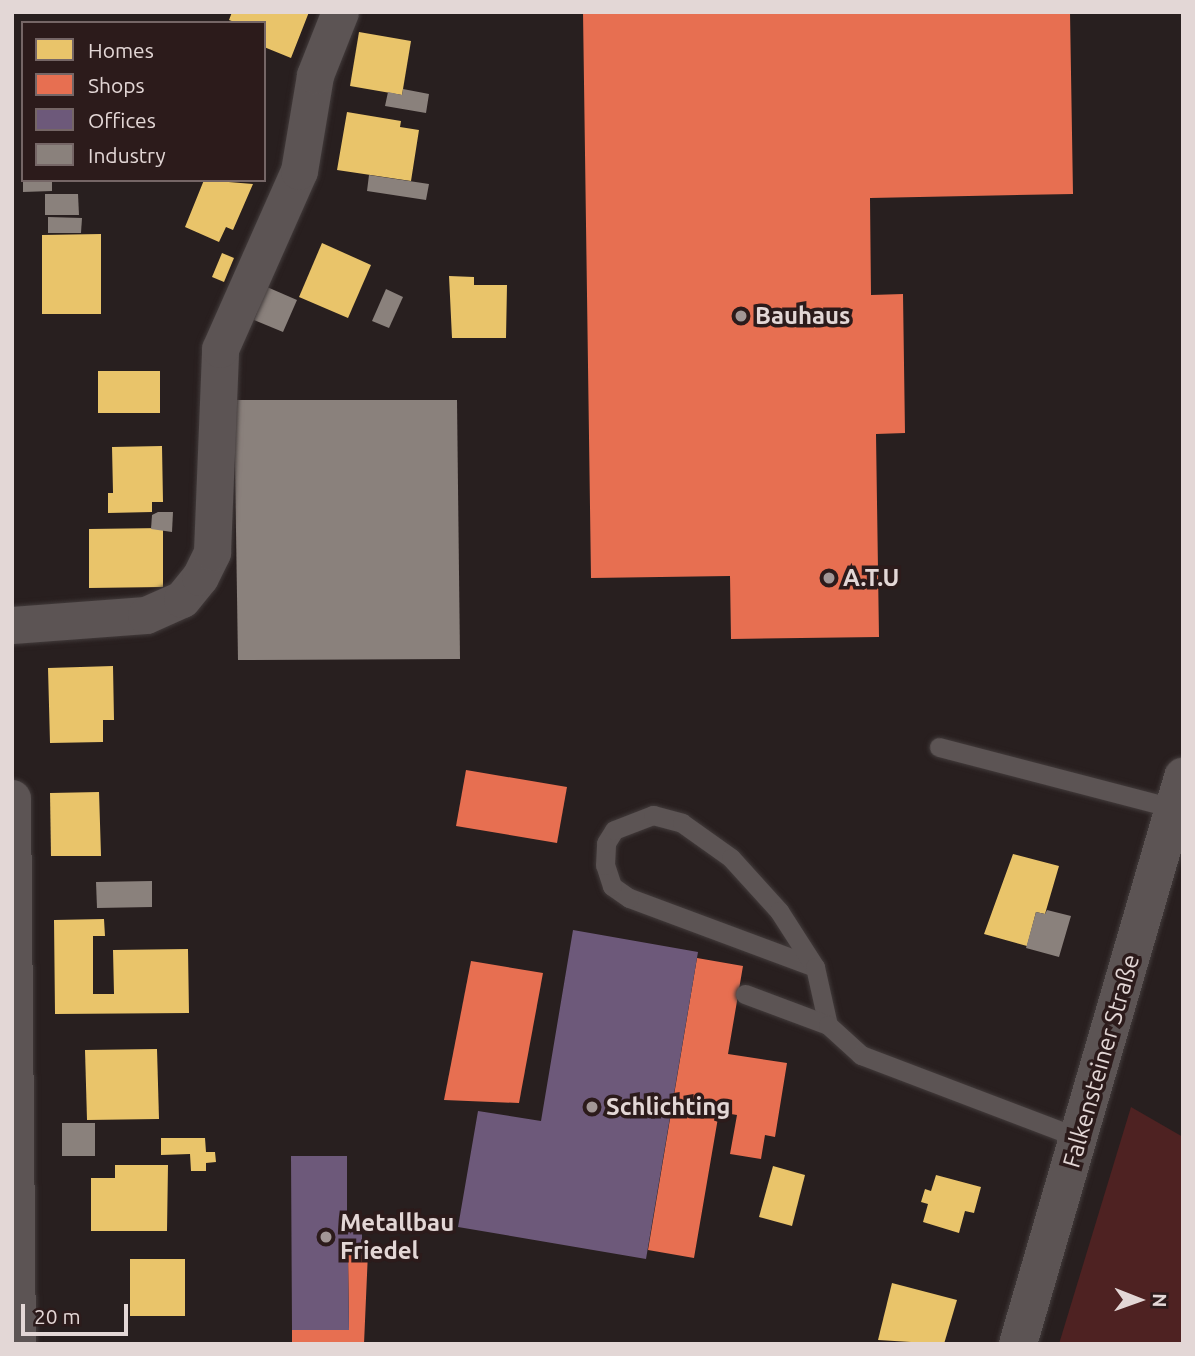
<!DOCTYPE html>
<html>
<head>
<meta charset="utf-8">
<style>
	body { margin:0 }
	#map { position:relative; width:1195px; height:1356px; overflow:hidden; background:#281f1f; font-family:Ubuntu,sans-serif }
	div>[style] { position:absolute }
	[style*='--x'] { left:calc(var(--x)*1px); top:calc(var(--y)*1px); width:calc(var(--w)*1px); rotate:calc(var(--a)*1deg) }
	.green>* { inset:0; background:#4e2222 }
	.homes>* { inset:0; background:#e9c46a }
	.shops>* { inset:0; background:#e76f51 }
	.offices>* { inset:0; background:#6d597a }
	.industry>* { inset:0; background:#8a817c }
	.roads { filter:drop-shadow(0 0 2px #423b3b) drop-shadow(0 0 2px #423b3b) }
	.lane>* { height:19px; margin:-9.5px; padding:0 9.5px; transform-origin:9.5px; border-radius:9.5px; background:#5c5454 }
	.street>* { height:37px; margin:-18.5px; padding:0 18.5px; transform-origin:18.5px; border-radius:18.5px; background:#5c5454 }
	.secondary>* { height:38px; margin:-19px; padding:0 19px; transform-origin:19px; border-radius:19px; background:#5c5454 }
	.dots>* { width:19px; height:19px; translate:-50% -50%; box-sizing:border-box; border:4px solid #2c1b1b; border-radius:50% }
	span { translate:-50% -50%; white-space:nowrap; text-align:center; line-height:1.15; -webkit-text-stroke:7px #2c1b1b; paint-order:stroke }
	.poi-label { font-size:24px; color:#e3d7d6; font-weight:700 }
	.left { translate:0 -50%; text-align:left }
	.street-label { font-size:24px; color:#e3d7d6 }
	.frame { position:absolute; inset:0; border:14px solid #e3d7d6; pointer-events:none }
	.legend { position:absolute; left:21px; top:21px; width:245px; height:161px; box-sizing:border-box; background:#2c1b1b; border:2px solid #756666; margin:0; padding:9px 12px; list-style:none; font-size:21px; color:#e3d7d6 }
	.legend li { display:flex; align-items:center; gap:14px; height:35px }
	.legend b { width:35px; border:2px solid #756666 }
	.north { position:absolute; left:1104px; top:1265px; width:70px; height:70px; -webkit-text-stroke:5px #2c1b1b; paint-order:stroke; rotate:91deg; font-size:19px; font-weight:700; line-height:28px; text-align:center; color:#e3d7d6 }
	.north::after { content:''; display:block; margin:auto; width:24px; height:32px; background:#e3d7d6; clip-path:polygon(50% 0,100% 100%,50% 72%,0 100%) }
	.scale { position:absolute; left:21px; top:1304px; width:107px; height:32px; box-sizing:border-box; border:4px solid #e3d7d6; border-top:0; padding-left:9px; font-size:21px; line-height:24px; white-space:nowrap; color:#e3d7d6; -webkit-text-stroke:5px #2c1b1b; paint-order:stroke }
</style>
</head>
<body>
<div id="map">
	<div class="green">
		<div style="clip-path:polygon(1131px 1107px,1183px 1137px,1183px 1344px,1059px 1344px)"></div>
	</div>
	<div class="homes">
		<div style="clip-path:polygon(232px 12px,309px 12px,291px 58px,264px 47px,264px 23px,237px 23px,229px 20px)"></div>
		<div style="clip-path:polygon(359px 32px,411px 41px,402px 95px,350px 86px)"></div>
		<div style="clip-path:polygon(347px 112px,401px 121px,400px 127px,419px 130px,411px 181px,337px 170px)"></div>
		<div style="clip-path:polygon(204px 180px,253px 184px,233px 230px,226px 227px,219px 242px,185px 227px)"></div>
		<div style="clip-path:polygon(101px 234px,101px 314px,42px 314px,42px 235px)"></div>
		<div style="clip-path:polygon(322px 243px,371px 265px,348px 318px,299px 297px)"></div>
		<div style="clip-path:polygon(222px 253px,234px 258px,224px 282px,212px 277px)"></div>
		<div style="clip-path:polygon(449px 276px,474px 277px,474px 285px,507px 285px,506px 338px,452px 338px)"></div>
		<div style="clip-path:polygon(98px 371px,160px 371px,160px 413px,98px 413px)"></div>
		<div style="clip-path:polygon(162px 446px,163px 502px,152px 502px,152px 512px,108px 513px,108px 493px,113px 493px,112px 447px)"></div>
		<div style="clip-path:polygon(163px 528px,163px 587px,89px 588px,89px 529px)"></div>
		<div style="clip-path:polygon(113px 666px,114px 720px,103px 720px,103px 742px,50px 743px,48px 668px)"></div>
		<div style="clip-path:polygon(99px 792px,101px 856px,51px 856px,50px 793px)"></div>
		<div style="clip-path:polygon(1013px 854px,1059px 866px,1045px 914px,1036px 912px,1027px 946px,984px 934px)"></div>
		<div style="clip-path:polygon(104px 919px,105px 936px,93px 936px,93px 994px,114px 994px,113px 950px,188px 949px,189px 1013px,55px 1014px,54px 920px)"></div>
		<div style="clip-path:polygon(157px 1049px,159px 1119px,87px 1120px,85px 1050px)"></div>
		<div style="clip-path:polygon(161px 1138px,205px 1138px,206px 1152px,215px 1152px,216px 1162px,206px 1163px,206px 1171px,191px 1171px,190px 1154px,161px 1155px)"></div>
		<div style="clip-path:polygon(115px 1165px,168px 1165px,167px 1231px,91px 1231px,91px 1178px,115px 1178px)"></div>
		<div style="clip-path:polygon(773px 1166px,805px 1175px,792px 1226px,759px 1217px)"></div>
		<div style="clip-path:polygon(936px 1175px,981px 1187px,974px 1213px,965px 1211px,959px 1233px,923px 1222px,928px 1204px,921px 1202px,925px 1189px,931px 1191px)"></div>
		<div style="clip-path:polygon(130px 1259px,185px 1259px,185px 1316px,130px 1316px)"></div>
		<div style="clip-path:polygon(892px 1283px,957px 1300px,944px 1344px,878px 1340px)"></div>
	</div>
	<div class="shops">
		<div style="clip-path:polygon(583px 12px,1070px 12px,1073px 194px,870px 198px,871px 295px,903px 294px,905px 433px,876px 434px,879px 637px,731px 639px,730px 576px,591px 578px)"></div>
		<div style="clip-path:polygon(466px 770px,567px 787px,557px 843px,456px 826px)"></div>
		<div style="clip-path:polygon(697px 958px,743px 966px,728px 1054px,787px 1063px,775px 1137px,765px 1135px,761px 1159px,730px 1154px,737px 1115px,719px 1112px,694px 1258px,648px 1250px)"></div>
		<div style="clip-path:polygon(471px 961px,543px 973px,519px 1103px,444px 1100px)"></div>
		<div style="clip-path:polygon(362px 1252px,368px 1252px,364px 1344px,292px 1344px,292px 1330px,349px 1330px,348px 1255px)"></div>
	</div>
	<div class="offices">
		<div style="clip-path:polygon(573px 930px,698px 952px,646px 1259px,458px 1227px,478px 1111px,541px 1121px)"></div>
		<div style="clip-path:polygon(291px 1156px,347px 1156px,347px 1222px,362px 1222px,362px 1255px,348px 1255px,349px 1330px,292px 1330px)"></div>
	</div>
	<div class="industry">
		<div style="clip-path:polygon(403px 89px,429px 94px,426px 113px,385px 106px,388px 92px,402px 95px)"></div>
		<div style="clip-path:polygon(369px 175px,429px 184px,426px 200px,367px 191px)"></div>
		<div style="clip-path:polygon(23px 180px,52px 180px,52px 191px,23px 192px)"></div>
		<div style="clip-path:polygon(45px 194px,78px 194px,79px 215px,45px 215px)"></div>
		<div style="clip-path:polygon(48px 217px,82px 218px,81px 233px,48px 233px)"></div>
		<div style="clip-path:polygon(267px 287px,297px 300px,283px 332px,254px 320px)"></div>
		<div style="clip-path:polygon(386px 289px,403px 297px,389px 328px,372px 321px)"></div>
		<div style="clip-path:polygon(234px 400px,457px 400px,460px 659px,238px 660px)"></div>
		<div style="clip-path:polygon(158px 512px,173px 512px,172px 532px,151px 529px,152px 515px)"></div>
		<div style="clip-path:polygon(152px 881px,152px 907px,97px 908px,96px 882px)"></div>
		<div style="clip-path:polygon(1047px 910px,1071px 916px,1059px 957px,1026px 948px,1036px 912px,1045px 914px)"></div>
		<div style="clip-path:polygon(62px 1123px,95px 1123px,95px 1156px,62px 1156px)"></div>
	</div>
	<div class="roads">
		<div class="lane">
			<div style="--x:939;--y:747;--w:243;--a:14.6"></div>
			<div style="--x:815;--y:967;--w:198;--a:-159.6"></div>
			<div style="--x:629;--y:898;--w:21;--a:-145"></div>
			<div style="--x:612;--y:886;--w:22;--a:-108"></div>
			<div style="--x:605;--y:865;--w:22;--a:-87"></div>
			<div style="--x:606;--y:843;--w:15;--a:-58"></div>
			<div style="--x:614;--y:830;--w:42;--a:-21"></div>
			<div style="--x:653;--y:815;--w:30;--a:15"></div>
			<div style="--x:682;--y:823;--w:60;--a:35.5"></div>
			<div style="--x:731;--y:858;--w:72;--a:47.8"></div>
			<div style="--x:779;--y:911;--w:67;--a:57.3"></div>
			<div style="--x:815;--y:967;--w:59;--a:77.4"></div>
			<div style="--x:745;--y:994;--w:89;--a:20.5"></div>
			<div style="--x:828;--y:1025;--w:45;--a:42.3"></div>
			<div style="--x:861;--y:1055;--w:233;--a:20.8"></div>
		</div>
		<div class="street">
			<div style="--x:12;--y:625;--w:134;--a:-4.3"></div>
			<div style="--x:146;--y:615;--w:39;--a:-24"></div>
			<div style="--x:182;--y:599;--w:28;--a:-51"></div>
			<div style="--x:200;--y:577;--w:28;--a:-64"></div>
			<div style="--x:212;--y:552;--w:203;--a:-87.7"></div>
			<div style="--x:220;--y:349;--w:195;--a:-66.1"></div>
			<div style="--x:299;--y:171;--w:97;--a:-80.5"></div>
			<div style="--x:315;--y:75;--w:68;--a:-68.4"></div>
			<div style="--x:12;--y:798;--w:546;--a:89.48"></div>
		</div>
		<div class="secondary">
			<div style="--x:1018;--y:1344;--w:591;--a:-73.77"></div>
		</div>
	</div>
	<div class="dots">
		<div style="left:741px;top:316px;background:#a29796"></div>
		<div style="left:829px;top:578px;background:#a29796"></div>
		<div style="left:592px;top:1107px;background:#a29796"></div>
		<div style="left:326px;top:1237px;background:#a29796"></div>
	</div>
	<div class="poi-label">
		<span class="left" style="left:755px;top:316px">Bauhaus</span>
		<span class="left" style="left:843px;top:578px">A.T.U</span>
		<span class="left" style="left:606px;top:1107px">Schlichting</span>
		<span class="left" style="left:340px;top:1237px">Metallbau<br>Friedel</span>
	</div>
	<div class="street-label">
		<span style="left:1101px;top:1061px;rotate:-74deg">Falkensteiner Straße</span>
	</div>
	<div class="frame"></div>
	<ul class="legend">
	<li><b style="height:19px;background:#e9c46a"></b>Homes</li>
	<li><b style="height:19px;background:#e76f51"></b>Shops</li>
	<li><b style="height:19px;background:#6d597a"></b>Offices</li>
	<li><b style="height:19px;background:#8a817c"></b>Industry</li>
	</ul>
	<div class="north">N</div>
	<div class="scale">20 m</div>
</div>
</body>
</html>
